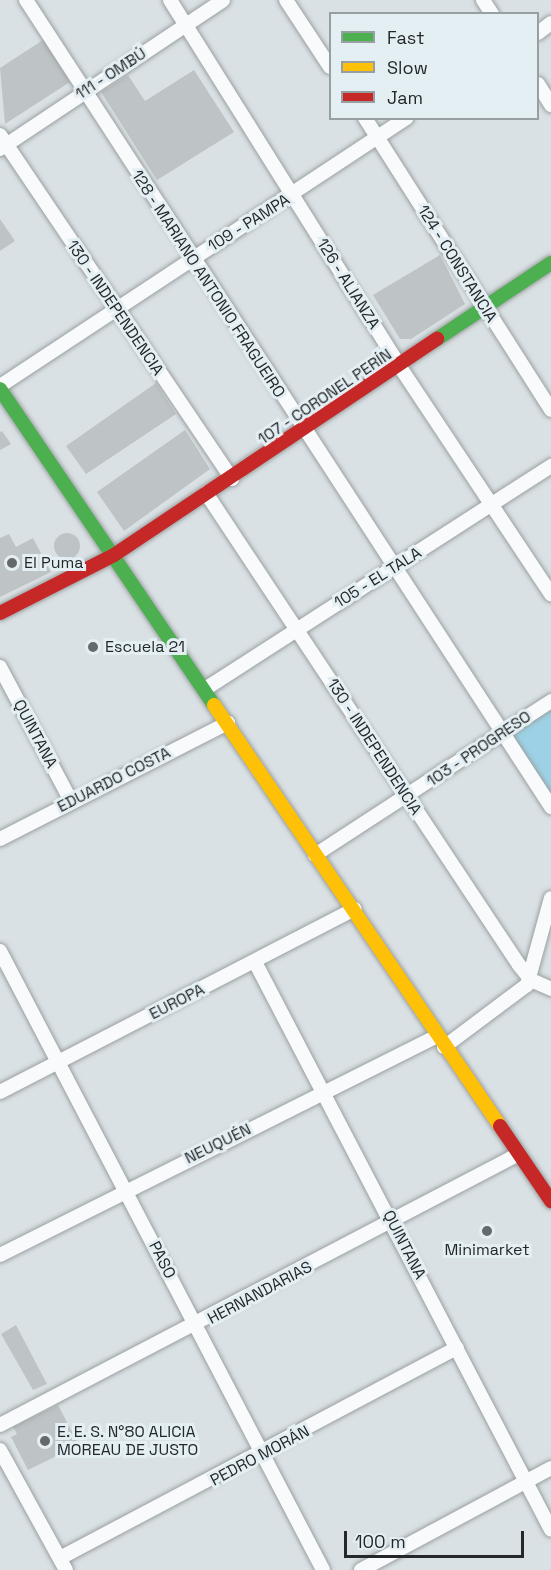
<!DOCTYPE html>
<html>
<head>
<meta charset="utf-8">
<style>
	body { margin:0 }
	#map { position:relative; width:551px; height:1570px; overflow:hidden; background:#dae1e4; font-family:"Space Grotesk",sans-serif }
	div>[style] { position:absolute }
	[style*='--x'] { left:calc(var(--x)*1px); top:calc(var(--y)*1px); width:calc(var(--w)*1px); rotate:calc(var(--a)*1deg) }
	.green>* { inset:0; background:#9dd1e5 }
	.building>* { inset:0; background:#bec3c5 }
	.round { border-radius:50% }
	.roads { filter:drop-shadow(0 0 2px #9ba0a1) drop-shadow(0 0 2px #9ba0a1) }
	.street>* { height:14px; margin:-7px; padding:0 7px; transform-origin:7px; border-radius:7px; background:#f9fafb }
	.fast>* { height:14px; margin:-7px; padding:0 7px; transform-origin:7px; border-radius:7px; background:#4caf50 }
	.slow>* { height:14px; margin:-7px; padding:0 7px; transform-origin:7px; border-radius:7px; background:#ffc107 }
	.jam>* { height:14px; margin:-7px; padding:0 7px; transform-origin:7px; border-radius:7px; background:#c62828 }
	.dots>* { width:16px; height:16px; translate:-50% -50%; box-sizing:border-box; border:3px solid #e4eff4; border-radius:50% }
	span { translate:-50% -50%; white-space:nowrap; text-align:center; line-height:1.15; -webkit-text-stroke:6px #e4eff4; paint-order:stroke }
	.street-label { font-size:16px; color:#24282a }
	.poi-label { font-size:16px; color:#24282a }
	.left { translate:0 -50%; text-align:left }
	.legend { position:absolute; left:329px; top:12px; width:210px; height:108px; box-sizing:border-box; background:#e4eff4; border:2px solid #979fa3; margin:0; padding:8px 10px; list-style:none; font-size:18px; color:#24282a }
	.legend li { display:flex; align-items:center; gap:12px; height:30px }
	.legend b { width:30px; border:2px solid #979fa3 }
	.scale { position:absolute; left:344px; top:1531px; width:180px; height:27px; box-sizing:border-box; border:3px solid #24282a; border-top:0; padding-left:8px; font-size:18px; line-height:21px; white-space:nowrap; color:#24282a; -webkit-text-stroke:4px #e4eff4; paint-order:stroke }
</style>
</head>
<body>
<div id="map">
	<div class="green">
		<div style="clip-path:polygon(551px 705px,551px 797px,510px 737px)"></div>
	</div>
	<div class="building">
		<div style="clip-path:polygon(43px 40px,70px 82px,5px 124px,0 68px)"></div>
		<div style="clip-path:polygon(194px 70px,234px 132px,157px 180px,101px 92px,128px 75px,145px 101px)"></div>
		<div style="clip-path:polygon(0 219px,15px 241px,0 251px)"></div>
		<div style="clip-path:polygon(440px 255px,465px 304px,411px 339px,400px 339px,373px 295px)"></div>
		<div style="clip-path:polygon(156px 383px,176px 414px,86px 474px,66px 446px)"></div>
		<div style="clip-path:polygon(185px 430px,210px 469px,124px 531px,97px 492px)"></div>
		<div style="clip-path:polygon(2px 431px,11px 444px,0 450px,0 432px)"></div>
		<div class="round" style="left:54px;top:533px;width:26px;height:26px"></div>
		<div style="clip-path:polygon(9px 534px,16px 547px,33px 538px,51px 572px,0 597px,0 538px)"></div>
		<div style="clip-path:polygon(16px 1325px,47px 1384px,33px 1390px,1px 1334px)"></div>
		<div style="clip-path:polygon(58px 1405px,79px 1445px,28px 1470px,11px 1437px,17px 1434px,13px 1427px)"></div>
	</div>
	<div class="roads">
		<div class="street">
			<div style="--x:26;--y:0;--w:963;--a:56.95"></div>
			<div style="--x:170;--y:0;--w:433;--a:57.9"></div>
			<div style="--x:400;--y:367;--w:273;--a:56.4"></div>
			<div style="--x:286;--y:0;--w:80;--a:56.7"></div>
			<div style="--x:483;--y:0;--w:17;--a:57"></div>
			<div style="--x:538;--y:33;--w:16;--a:-38"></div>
			<div style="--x:538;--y:84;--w:25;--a:58"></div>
			<div style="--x:365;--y:118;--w:346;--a:57.5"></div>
			<div style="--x:0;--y:135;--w:415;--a:56"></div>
			<div style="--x:0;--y:149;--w:268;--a:-33.7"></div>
			<div style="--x:0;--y:386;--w:487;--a:-33.4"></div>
			<div style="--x:206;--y:493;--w:566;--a:56.45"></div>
			<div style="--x:519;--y:965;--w:19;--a:51"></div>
			<div style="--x:531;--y:980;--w:22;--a:24"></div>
			<div style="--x:0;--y:667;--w:152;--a:62.1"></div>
			<div style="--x:205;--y:689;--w:412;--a:-32.8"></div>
			<div style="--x:0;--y:839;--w:256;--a:-27"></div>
			<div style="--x:315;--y:855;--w:282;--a:-33.1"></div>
			<div style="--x:0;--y:951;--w:698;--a:62.44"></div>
			<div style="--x:255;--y:962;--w:640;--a:62.47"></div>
			<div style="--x:444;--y:1047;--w:104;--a:-36.8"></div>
			<div style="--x:527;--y:985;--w:90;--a:-74.6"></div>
			<div style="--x:0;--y:1092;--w:399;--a:-27.3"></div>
			<div style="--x:0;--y:1255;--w:489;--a:-26.6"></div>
			<div style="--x:0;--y:1425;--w:583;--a:-27.58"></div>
			<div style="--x:0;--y:1450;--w:137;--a:61.2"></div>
			<div style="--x:60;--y:1558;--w:449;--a:-27.9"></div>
			<div style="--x:361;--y:1570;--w:216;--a:-28.2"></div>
		</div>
		<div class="fast">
			<div style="--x:437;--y:339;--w:137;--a:-33.7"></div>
			<div style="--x:0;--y:389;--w:382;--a:55.9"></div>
		</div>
		<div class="slow">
			<div style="--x:214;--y:705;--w:509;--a:55.81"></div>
		</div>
		<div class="jam">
			<div style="--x:0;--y:613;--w:128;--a:-27"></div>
			<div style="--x:114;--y:555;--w:389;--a:-33.8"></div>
			<div style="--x:500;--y:1126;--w:91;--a:55.8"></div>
		</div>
	</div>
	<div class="dots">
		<div style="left:12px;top:563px;background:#64696b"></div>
		<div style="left:93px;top:647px;background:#64696b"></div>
		<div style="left:487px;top:1231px;background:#64696b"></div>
		<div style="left:45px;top:1441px;background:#64696b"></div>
	</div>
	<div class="street-label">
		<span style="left:111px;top:74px;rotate:-33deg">111 - OMBÚ</span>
		<span style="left:249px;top:223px;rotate:-32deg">109 - PAMPA</span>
		<span style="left:457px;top:264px;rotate:58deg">124 - CONSTANCIA</span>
		<span style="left:208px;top:284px;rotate:57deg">128 - MARIANO ANTONIO FRAGUEIRO</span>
		<span style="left:348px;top:284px;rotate:58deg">126 - ALIANZA</span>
		<span style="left:115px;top:308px;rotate:56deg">130 - INDEPENDENCIA</span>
		<span style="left:325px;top:397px;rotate:-34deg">107 - CORONEL PERÍN</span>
		<span style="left:378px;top:578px;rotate:-32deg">105 - EL TALA</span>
		<span style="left:35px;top:734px;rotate:62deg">QUINTANA</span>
		<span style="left:374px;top:747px;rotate:57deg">130 - INDEPENDENCIA</span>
		<span style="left:479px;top:749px;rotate:-34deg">103 - PROGRESO</span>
		<span style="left:114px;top:780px;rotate:-27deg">EDUARDO COSTA</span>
		<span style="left:177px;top:1002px;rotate:-27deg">EUROPA</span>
		<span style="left:218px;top:1144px;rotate:-26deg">NEUQUÉN</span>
		<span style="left:404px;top:1245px;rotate:63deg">QUINTANA</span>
		<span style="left:162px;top:1260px;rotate:63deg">PASO</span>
		<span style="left:260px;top:1293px;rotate:-28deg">HERNANDARIAS</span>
		<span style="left:260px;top:1456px;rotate:-28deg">PEDRO MORÁN</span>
	</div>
	<div class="poi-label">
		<span class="left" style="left:24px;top:563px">El Puma</span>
		<span class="left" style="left:105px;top:647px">Escuela 21</span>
		<span style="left:487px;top:1250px">Minimarket</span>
		<span class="left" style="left:57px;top:1441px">E. E. S. N°80 ALICIA<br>MOREAU DE JUSTO</span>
	</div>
	<ul class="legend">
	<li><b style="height:8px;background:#4caf50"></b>Fast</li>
	<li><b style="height:8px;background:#ffc107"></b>Slow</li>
	<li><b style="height:8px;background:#c62828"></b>Jam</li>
	</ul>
	<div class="scale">100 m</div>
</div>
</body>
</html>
